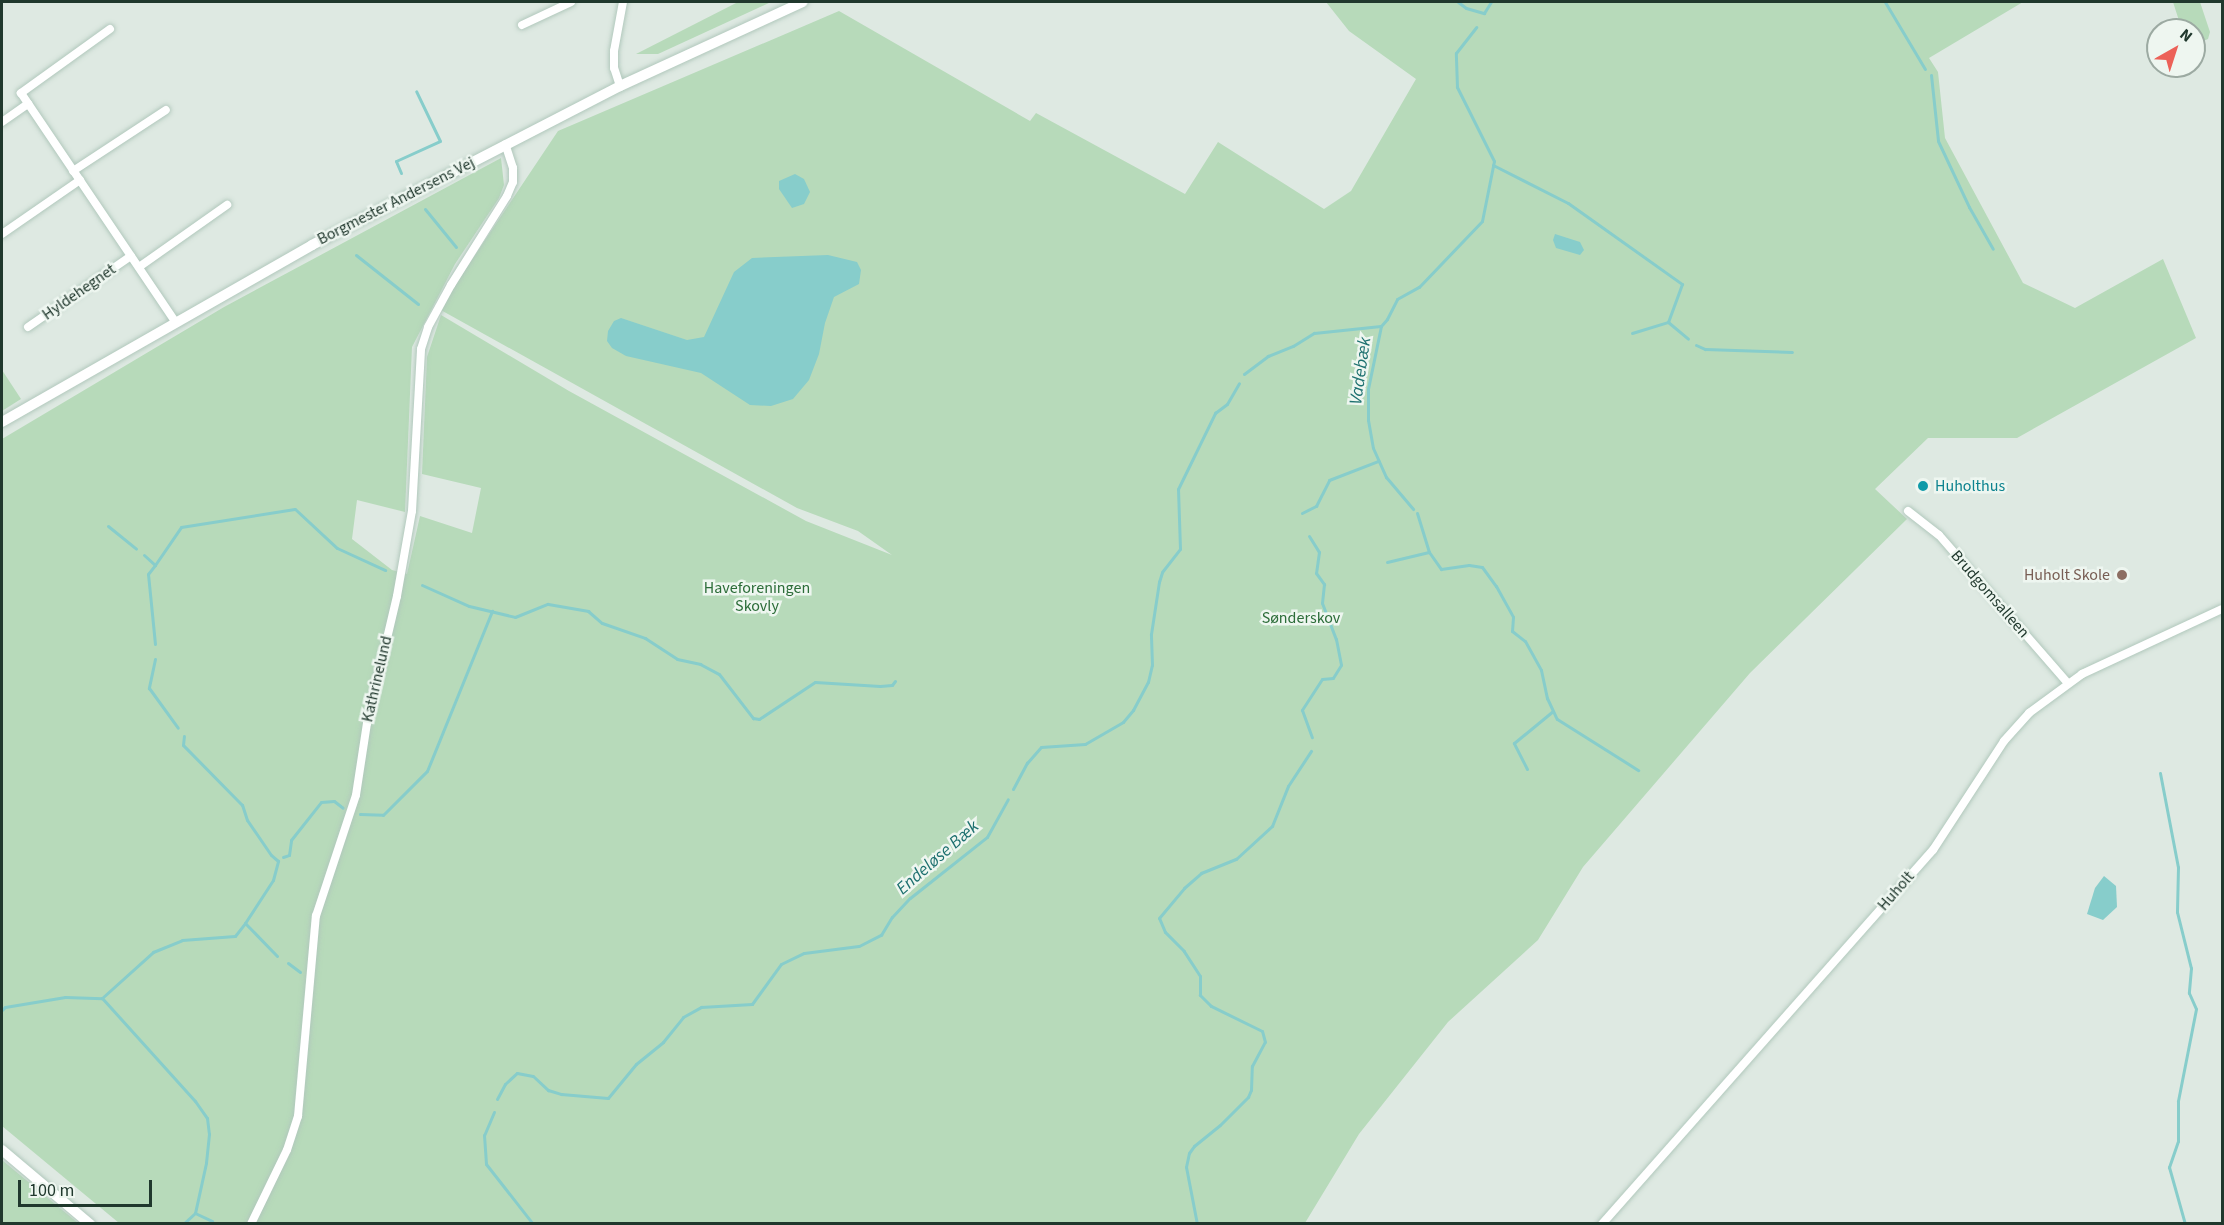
<!DOCTYPE html>
<html>
<head>
<meta charset="utf-8">
<style>
	body { margin:0 }
	#map { position:relative; width:2224px; height:1225px; overflow:hidden; background:#dee9e2; font-family:"Source Sans 3",sans-serif }
	div>[style] { position:absolute }
	[style*='--x'] { left:calc(var(--x)*1px); top:calc(var(--y)*1px); width:calc(var(--w)*1px); rotate:calc(var(--a)*1deg) }
	.green>* { inset:0; background:#b7daba }
	.water>* { inset:0; background:#87cdcb }
	.stream>* { height:3px; margin:-1.5px; padding:0 1.5px; transform-origin:1.5px; border-radius:1.5px; background:#87cdcb }
	.roads { filter:drop-shadow(0 0 2px #b1c8bc) drop-shadow(0 0 2px #b1c8bc) }
	.street>* { height:8px; margin:-4px; padding:0 4px; transform-origin:4px; border-radius:4px; background:#fff }
	.secondary>* { height:10px; margin:-5px; padding:0 5px; transform-origin:5px; border-radius:5px; background:#fff }
	.dots>* { width:16px; height:16px; translate:-50% -50%; box-sizing:border-box; border:3px solid #eef6f0; border-radius:50% }
	span { translate:-50% -50%; white-space:nowrap; text-align:center; line-height:1.15; -webkit-text-stroke:5px #eef6f0; paint-order:stroke }
	.street-label { font-size:16px; color:#20382d }
	.culture-label { font-size:16px; color:#0d838f }
	.left { translate:0 -50%; text-align:left }
	.education-label { font-size:16px; color:#785e54 }
	.right { translate:-100% -50%; text-align:right }
	.park-label { font-size:16px; color:#2c6d39 }
	.water-label { font-size:18px; color:#1d706f; font-style:italic }
	.frame { position:absolute; inset:0; border:3px solid #20382d; pointer-events:none }
	.north { position:absolute; left:2146px; top:18px; width:60px; height:60px; box-sizing:border-box; background:#eef6f0; border:2px solid #9caaa2; border-radius:50%; rotate:39deg; font-size:16px; font-weight:700; line-height:24px; text-align:center; color:#20382d }
	.north::after { content:''; display:block; margin:auto; width:21px; height:27px; background:#ec6158; clip-path:polygon(50% 0,100% 100%,50% 72%,0 100%) }
	.scale { position:absolute; left:18px; top:1180px; width:134px; height:27px; box-sizing:border-box; border:3px solid #20382d; border-top:0; padding-left:8px; font-size:18px; line-height:21px; white-space:nowrap; color:#20382d; -webkit-text-stroke:4px #eef6f0; paint-order:stroke }
</style>
</head>
<body>
<div id="map">
	<div class="green">
		<div style="clip-path:polygon(738px 2px,771px 2px,658px 54px,636px 54px)"></div>
		<div style="clip-path:polygon(1326px 2px,2023px 2px,1929px 58px,1938px 72px,1945px 138px,2023px 283px,2075px 308px,2163px 259px,2196px 338px,2017px 438px,1928px 438px,1875px 489px,1907px 519px,1750px 673px,1583px 867px,1538px 940px,1448px 1022px,1359px 1134px,1305px 1223px,119px 1223px,2px 1126px,2px 439px,224px 307px,501px 158px,504px 185px,499px 198px,455px 264px,412px 347px,405px 512px,357px 500px,352px 539px,392px 570px,407px 574px,420px 516px,472px 533px,481px 488px,422px 474px,427px 357px,441px 315px,569px 391px,806px 521px,892px 555px,858px 531px,797px 508px,439px 309px,558px 131px,839px 11px,1030px 121px,1036px 113px,1185px 194px,1218px 142px,1324px 209px,1351px 191px,1416px 79px,1349px 31px)"></div>
		<div style="clip-path:polygon(2173px 2px,2200px 2px,2210px 32px,2208px 39px,2194px 45px,2194px 30px,2182px 30px)"></div>
		<div style="clip-path:polygon(2px 370px,21px 399px,2px 411px)"></div>
		<div style="clip-path:polygon(2px 1160px,78px 1223px,2px 1223px)"></div>
	</div>
	<div class="water">
		<div style="clip-path:polygon(795px 174px,804px 179px,810px 192px,804px 204px,792px 208px,779px 189px,779px 181px)"></div>
		<div style="clip-path:polygon(1555px 234px,1580px 242px,1584px 250px,1580px 255px,1556px 248px,1553px 240px)"></div>
		<div style="clip-path:polygon(828px 255px,857px 262px,861px 270px,859px 284px,834px 297px,825px 323px,819px 354px,809px 380px,793px 399px,771px 406px,750px 405px,701px 373px,626px 356px,612px 348px,607px 341px,608px 331px,614px 321px,621px 318px,687px 340px,704px 337px,734px 272px,752px 258px)"></div>
		<div style="clip-path:polygon(2104px 876px,2116px 886px,2117px 907px,2103px 920px,2087px 914px,2095px 888px)"></div>
	</div>
	<div class="stream">
		<div style="--x:1458;--y:2;--w:10;--a:37"></div>
		<div style="--x:1466;--y:8;--w:19;--a:16"></div>
		<div style="--x:1484;--y:13;--w:13;--a:-58"></div>
		<div style="--x:1885;--y:2;--w:78;--a:59.2"></div>
		<div style="--x:1931;--y:75;--w:66;--a:83.9"></div>
		<div style="--x:1938;--y:141;--w:73;--a:64.8"></div>
		<div style="--x:1969;--y:207;--w:48;--a:60.3"></div>
		<div style="--x:1493;--y:165;--w:84;--a:26.9"></div>
		<div style="--x:1568;--y:203;--w:140;--a:35.4"></div>
		<div style="--x:1682;--y:284;--w:40;--a:110.2"></div>
		<div style="--x:1668;--y:322;--w:26;--a:40"></div>
		<div style="--x:401;--y:173;--w:13;--a:-113"></div>
		<div style="--x:396;--y:161;--w:48;--a:-24.4"></div>
		<div style="--x:440;--y:141;--w:55;--a:-115.6"></div>
		<div style="--x:425;--y:209;--w:49;--a:50.8"></div>
		<div style="--x:356;--y:255;--w:79;--a:38.3"></div>
		<div style="--x:1381;--y:326;--w:64;--a:101.7"></div>
		<div style="--x:1368;--y:389;--w:31;--a:90"></div>
		<div style="--x:1368;--y:420;--w:28;--a:80"></div>
		<div style="--x:1373;--y:448;--w:32;--a:66"></div>
		<div style="--x:1386;--y:477;--w:42;--a:49.8"></div>
		<div style="--x:1632;--y:333;--w:38;--a:-17"></div>
		<div style="--x:1696;--y:345;--w:10;--a:24"></div>
		<div style="--x:1705;--y:349;--w:87;--a:2"></div>
		<div style="--x:1244;--y:374;--w:30;--a:-37"></div>
		<div style="--x:1268;--y:356;--w:27;--a:-22"></div>
		<div style="--x:1293;--y:346;--w:25;--a:-32"></div>
		<div style="--x:1314;--y:333;--w:67;--a:-6"></div>
		<div style="--x:1381;--y:326;--w:9;--a:-49"></div>
		<div style="--x:1387;--y:319;--w:22;--a:-63"></div>
		<div style="--x:1397;--y:299;--w:25;--a:-29"></div>
		<div style="--x:1419;--y:287;--w:91;--a:-46.3"></div>
		<div style="--x:1482;--y:221;--w:61;--a:-78.7"></div>
		<div style="--x:1494;--y:161;--w:83;--a:-116.6"></div>
		<div style="--x:1457;--y:87;--w:34;--a:-92"></div>
		<div style="--x:1456;--y:53;--w:33;--a:-52"></div>
		<div style="--x:1302;--y:513;--w:16;--a:-27"></div>
		<div style="--x:1316;--y:506;--w:29;--a:-63"></div>
		<div style="--x:1329;--y:480;--w:53;--a:-21.2"></div>
		<div style="--x:1417;--y:513;--w:41;--a:72.9"></div>
		<div style="--x:1429;--y:552;--w:21;--a:55"></div>
		<div style="--x:1441;--y:569;--w:28;--a:-8"></div>
		<div style="--x:1469;--y:565;--w:13;--a:9"></div>
		<div style="--x:1482;--y:567;--w:24;--a:54"></div>
		<div style="--x:1496;--y:586;--w:35;--a:61"></div>
		<div style="--x:1513;--y:617;--w:14;--a:94"></div>
		<div style="--x:1512;--y:631;--w:16;--a:38"></div>
		<div style="--x:1525;--y:641;--w:33;--a:61"></div>
		<div style="--x:1541;--y:670;--w:29;--a:78"></div>
		<div style="--x:1547;--y:698;--w:23;--a:65"></div>
		<div style="--x:1557;--y:719;--w:96;--a:32.2"></div>
		<div style="--x:108;--y:526;--w:36;--a:39"></div>
		<div style="--x:1309;--y:536;--w:19;--a:58"></div>
		<div style="--x:1319;--y:552;--w:21;--a:98"></div>
		<div style="--x:1316;--y:573;--w:14;--a:54"></div>
		<div style="--x:1324;--y:584;--w:19;--a:96"></div>
		<div style="--x:1322;--y:603;--w:39;--a:69"></div>
		<div style="--x:1336;--y:639;--w:26;--a:79"></div>
		<div style="--x:1341;--y:665;--w:15;--a:122"></div>
		<div style="--x:1333;--y:678;--w:11;--a:175"></div>
		<div style="--x:1322;--y:679;--w:37;--a:123"></div>
		<div style="--x:1302;--y:710;--w:29;--a:70"></div>
		<div style="--x:144;--y:555;--w:15;--a:42"></div>
		<div style="--x:155;--y:565;--w:46;--a:-55.6"></div>
		<div style="--x:181;--y:527;--w:115;--a:-9"></div>
		<div style="--x:295;--y:509;--w:57;--a:42.9"></div>
		<div style="--x:337;--y:548;--w:53;--a:24.6"></div>
		<div style="--x:1387;--y:562;--w:43;--a:-13.4"></div>
		<div style="--x:422;--y:585;--w:51;--a:24.1"></div>
		<div style="--x:469;--y:606;--w:47;--a:13.4"></div>
		<div style="--x:515;--y:617;--w:35;--a:-22"></div>
		<div style="--x:548;--y:604;--w:41;--a:9.9"></div>
		<div style="--x:588;--y:611;--w:18;--a:41"></div>
		<div style="--x:602;--y:623;--w:46;--a:19.2"></div>
		<div style="--x:645;--y:638;--w:38;--a:33"></div>
		<div style="--x:677;--y:659;--w:24;--a:12"></div>
		<div style="--x:700;--y:664;--w:21;--a:28"></div>
		<div style="--x:719;--y:674;--w:56;--a:52.3"></div>
		<div style="--x:753;--y:718;--w:6;--a:9"></div>
		<div style="--x:759;--y:719;--w:67;--a:-33.5"></div>
		<div style="--x:815;--y:682;--w:65;--a:3.5"></div>
		<div style="--x:880;--y:686;--w:12;--a:-5"></div>
		<div style="--x:892;--y:685;--w:5;--a:-53"></div>
		<div style="--x:155;--y:644;--w:70;--a:-95.7"></div>
		<div style="--x:148;--y:574;--w:11;--a:-52"></div>
		<div style="--x:155;--y:659;--w:30;--a:102"></div>
		<div style="--x:149;--y:688;--w:49;--a:54.1"></div>
		<div style="--x:1527;--y:769;--w:29;--a:-117"></div>
		<div style="--x:1514;--y:743;--w:50;--a:-39.4"></div>
		<div style="--x:2160;--y:773;--w:96;--a:79.2"></div>
		<div style="--x:2178;--y:867;--w:45;--a:91.3"></div>
		<div style="--x:2177;--y:912;--w:58;--a:76"></div>
		<div style="--x:2191;--y:968;--w:25;--a:95"></div>
		<div style="--x:2189;--y:993;--w:17;--a:66"></div>
		<div style="--x:2196;--y:1009;--w:94;--a:101.1"></div>
		<div style="--x:2178;--y:1101;--w:40;--a:90"></div>
		<div style="--x:2178;--y:1141;--w:28;--a:109"></div>
		<div style="--x:2169;--y:1167;--w:59;--a:74.3"></div>
		<div style="--x:1013;--y:789;--w:30;--a:-62"></div>
		<div style="--x:1027;--y:763;--w:21;--a:-49"></div>
		<div style="--x:1041;--y:747;--w:44;--a:-3.9"></div>
		<div style="--x:1085;--y:744;--w:44;--a:-30.1"></div>
		<div style="--x:1123;--y:722;--w:16;--a:-50"></div>
		<div style="--x:1133;--y:710;--w:32;--a:-62"></div>
		<div style="--x:1148;--y:682;--w:17;--a:-77"></div>
		<div style="--x:1152;--y:665;--w:31;--a:-92"></div>
		<div style="--x:1151;--y:634;--w:53;--a:-81.3"></div>
		<div style="--x:1159;--y:582;--w:10;--a:-73"></div>
		<div style="--x:1162;--y:572;--w:29;--a:-52"></div>
		<div style="--x:1180;--y:549;--w:60;--a:-91.9"></div>
		<div style="--x:1178;--y:489;--w:85;--a:-64"></div>
		<div style="--x:1215;--y:413;--w:15;--a:-37"></div>
		<div style="--x:1227;--y:404;--w:24;--a:-60"></div>
		<div style="--x:360;--y:814;--w:23;--a:2"></div>
		<div style="--x:383;--y:815;--w:62;--a:-45"></div>
		<div style="--x:427;--y:771;--w:173;--a:-67.9"></div>
		<div style="--x:283;--y:857;--w:6;--a:-18"></div>
		<div style="--x:289;--y:855;--w:15;--a:-82"></div>
		<div style="--x:291;--y:840;--w:48;--a:-51.7"></div>
		<div style="--x:321;--y:802;--w:13;--a:-4"></div>
		<div style="--x:334;--y:801;--w:11;--a:38"></div>
		<div style="--x:245;--y:923;--w:46;--a:45.9"></div>
		<div style="--x:288;--y:963;--w:15;--a:37"></div>
		<div style="--x:102;--y:998;--w:139;--a:47.9"></div>
		<div style="--x:195;--y:1101;--w:21;--a:55"></div>
		<div style="--x:207;--y:1118;--w:16;--a:83"></div>
		<div style="--x:209;--y:1134;--w:29;--a:96"></div>
		<div style="--x:206;--y:1163;--w:51;--a:102.4"></div>
		<div style="--x:195;--y:1213;--w:16;--a:137"></div>
		<div style="--x:2;--y:1010;--w:4;--a:-45"></div>
		<div style="--x:5;--y:1007;--w:61;--a:-9.5"></div>
		<div style="--x:65;--y:997;--w:37;--a:2"></div>
		<div style="--x:102;--y:998;--w:69;--a:-42"></div>
		<div style="--x:153;--y:952;--w:31;--a:-22"></div>
		<div style="--x:182;--y:940;--w:53;--a:-4.3"></div>
		<div style="--x:235;--y:936;--w:16;--a:-52"></div>
		<div style="--x:245;--y:923;--w:51;--a:-56.9"></div>
		<div style="--x:273;--y:880;--w:20;--a:-75"></div>
		<div style="--x:278;--y:861;--w:9;--a:-139"></div>
		<div style="--x:271;--y:855;--w:42;--a:-124.4"></div>
		<div style="--x:247;--y:820;--w:16;--a:-108"></div>
		<div style="--x:242;--y:805;--w:84;--a:-134.5"></div>
		<div style="--x:183;--y:745;--w:9;--a:-84"></div>
		<div style="--x:497;--y:1099;--w:17;--a:-62"></div>
		<div style="--x:505;--y:1084;--w:16;--a:-43"></div>
		<div style="--x:517;--y:1073;--w:16;--a:11"></div>
		<div style="--x:533;--y:1076;--w:21;--a:43"></div>
		<div style="--x:548;--y:1090;--w:14;--a:17"></div>
		<div style="--x:561;--y:1094;--w:47;--a:4.9"></div>
		<div style="--x:608;--y:1098;--w:44;--a:-50.5"></div>
		<div style="--x:636;--y:1064;--w:35;--a:-39"></div>
		<div style="--x:663;--y:1042;--w:32;--a:-51"></div>
		<div style="--x:683;--y:1017;--w:21;--a:-29"></div>
		<div style="--x:701;--y:1007;--w:51;--a:-3.4"></div>
		<div style="--x:752;--y:1004;--w:49;--a:-54.1"></div>
		<div style="--x:781;--y:964;--w:25;--a:-26"></div>
		<div style="--x:804;--y:953;--w:55;--a:-7.3"></div>
		<div style="--x:859;--y:946;--w:25;--a:-27"></div>
		<div style="--x:881;--y:935;--w:21;--a:-59"></div>
		<div style="--x:892;--y:917;--w:26;--a:-47"></div>
		<div style="--x:910;--y:898;--w:98;--a:-38.4"></div>
		<div style="--x:987;--y:837;--w:43;--a:-61.1"></div>
		<div style="--x:494;--y:1112;--w:25;--a:113"></div>
		<div style="--x:484;--y:1135;--w:29;--a:86"></div>
		<div style="--x:486;--y:1164;--w:76;--a:51.9"></div>
		<div style="--x:195;--y:1213;--w:19;--a:25"></div>
		<div style="--x:215;--y:1223;--w:1;--a:45"></div>
		<div style="--x:1197;--y:1224;--w:58;--a:-100.9"></div>
		<div style="--x:1186;--y:1167;--w:14;--a:-78"></div>
		<div style="--x:1189;--y:1153;--w:9;--a:-54"></div>
		<div style="--x:1194;--y:1146;--w:33;--a:-39"></div>
		<div style="--x:1220;--y:1125;--w:40;--a:-45"></div>
		<div style="--x:1248;--y:1097;--w:8;--a:-67"></div>
		<div style="--x:1251;--y:1090;--w:24;--a:-88"></div>
		<div style="--x:1252;--y:1066;--w:27;--a:-62"></div>
		<div style="--x:1265;--y:1042;--w:11;--a:-105"></div>
		<div style="--x:1262;--y:1031;--w:57;--a:-153.9"></div>
		<div style="--x:1211;--y:1006;--w:16;--a:-135"></div>
		<div style="--x:1200;--y:995;--w:19;--a:-90"></div>
		<div style="--x:1200;--y:976;--w:30;--a:-123"></div>
		<div style="--x:1184;--y:951;--w:27;--a:-135"></div>
		<div style="--x:1165;--y:932;--w:15;--a:-113"></div>
		<div style="--x:1159;--y:918;--w:39;--a:-50"></div>
		<div style="--x:1184;--y:888;--w:23;--a:-41"></div>
		<div style="--x:1201;--y:873;--w:38;--a:-22"></div>
		<div style="--x:1236;--y:859;--w:49;--a:-42.5"></div>
		<div style="--x:1272;--y:826;--w:43;--a:-68.2"></div>
		<div style="--x:1288;--y:786;--w:42;--a:-56.7"></div>
	</div>
	<div class="roads">
		<div class="street">
			<div style="--x:522;--y:25;--w:54;--a:-25.1"></div>
			<div style="--x:110;--y:29;--w:110;--a:144.3"></div>
			<div style="--x:21;--y:93;--w:275;--a:56"></div>
			<div style="--x:620;--y:86;--w:19;--a:-108"></div>
			<div style="--x:614;--y:68;--w:17;--a:-90"></div>
			<div style="--x:614;--y:51;--w:50;--a:-79.6"></div>
			<div style="--x:2;--y:122;--w:32;--a:-35"></div>
			<div style="--x:73;--y:171;--w:111;--a:-33.3"></div>
			<div style="--x:2;--y:234;--w:95;--a:-34.7"></div>
			<div style="--x:139;--y:267;--w:108;--a:-35.2"></div>
			<div style="--x:28;--y:327;--w:125;--a:-34.6"></div>
			<div style="--x:1908;--y:511;--w:39;--a:38"></div>
			<div style="--x:1939;--y:535;--w:195;--a:49"></div>
			<div style="--x:251;--y:1224;--w:82;--a:-64.1"></div>
			<div style="--x:287;--y:1150;--w:36;--a:-72"></div>
			<div style="--x:298;--y:1116;--w:201;--a:-84.9"></div>
			<div style="--x:316;--y:916;--w:127;--a:-71.7"></div>
			<div style="--x:356;--y:795;--w:73;--a:-81.3"></div>
			<div style="--x:367;--y:723;--w:130;--a:-76.7"></div>
			<div style="--x:397;--y:596;--w:86;--a:-80"></div>
			<div style="--x:412;--y:511;--w:162;--a:-86.8"></div>
			<div style="--x:421;--y:349;--w:23;--a:-72"></div>
			<div style="--x:428;--y:327;--w:48;--a:-61.3"></div>
			<div style="--x:451;--y:285;--w:105;--a:-57.8"></div>
			<div style="--x:507;--y:196;--w:15;--a:-67"></div>
			<div style="--x:513;--y:182;--w:14;--a:-90"></div>
			<div style="--x:513;--y:168;--w:25;--a:-108"></div>
			<div style="--x:1602;--y:1224;--w:499;--a:-48.5"></div>
			<div style="--x:1933;--y:850;--w:130;--a:-56.9"></div>
			<div style="--x:2004;--y:741;--w:38;--a:-48"></div>
			<div style="--x:2029;--y:713;--w:66;--a:-36.3"></div>
			<div style="--x:2082;--y:674;--w:154;--a:-24.9"></div>
		</div>
		<div class="secondary">
			<div style="--x:2;--y:422;--w:357;--a:-29.7"></div>
			<div style="--x:312;--y:245;--w:347;--a:-27.3"></div>
			<div style="--x:620;--y:86;--w:201;--a:-24.7"></div>
			<div style="--x:2;--y:1150;--w:115;--a:40.1"></div>
		</div>
	</div>
	<div class="dots">
		<div style="left:1923px;top:486px;background:#0f9aa8"></div>
		<div style="left:2122px;top:575px;background:#8d6e63"></div>
	</div>
	<div class="street-label">
		<span style="left:396px;top:201px;rotate:-27deg">Borgmester Andersens Vej</span>
		<span style="left:79px;top:292px;rotate:-35deg">Hyldehegnet</span>
		<span style="left:1990px;top:594px;rotate:49deg">Brudgomsalleen</span>
		<span style="left:377px;top:679px;rotate:-77deg">Kathrinelund</span>
		<span style="left:1896px;top:891px;rotate:-49deg">Huholt</span>
	</div>
	<div class="culture-label">
		<span class="left" style="left:1935px;top:486px">Huholthus</span>
	</div>
	<div class="education-label">
		<span class="right" style="left:2110px;top:575px">Huholt Skole</span>
	</div>
	<div class="park-label">
		<span style="left:757px;top:597px">Haveforeningen<br>Skovly</span>
		<span style="left:1301px;top:618px">Sønderskov</span>
	</div>
	<div class="water-label">
		<span style="left:1361px;top:371px;rotate:-82deg">Vadebæk</span>
		<span style="left:938px;top:858px;rotate:-41deg">Endeløse Bæk</span>
	</div>
	<div class="frame"></div>
	<div class="north">N</div>
	<div class="scale">100 m</div>
</div>
</body>
</html>
